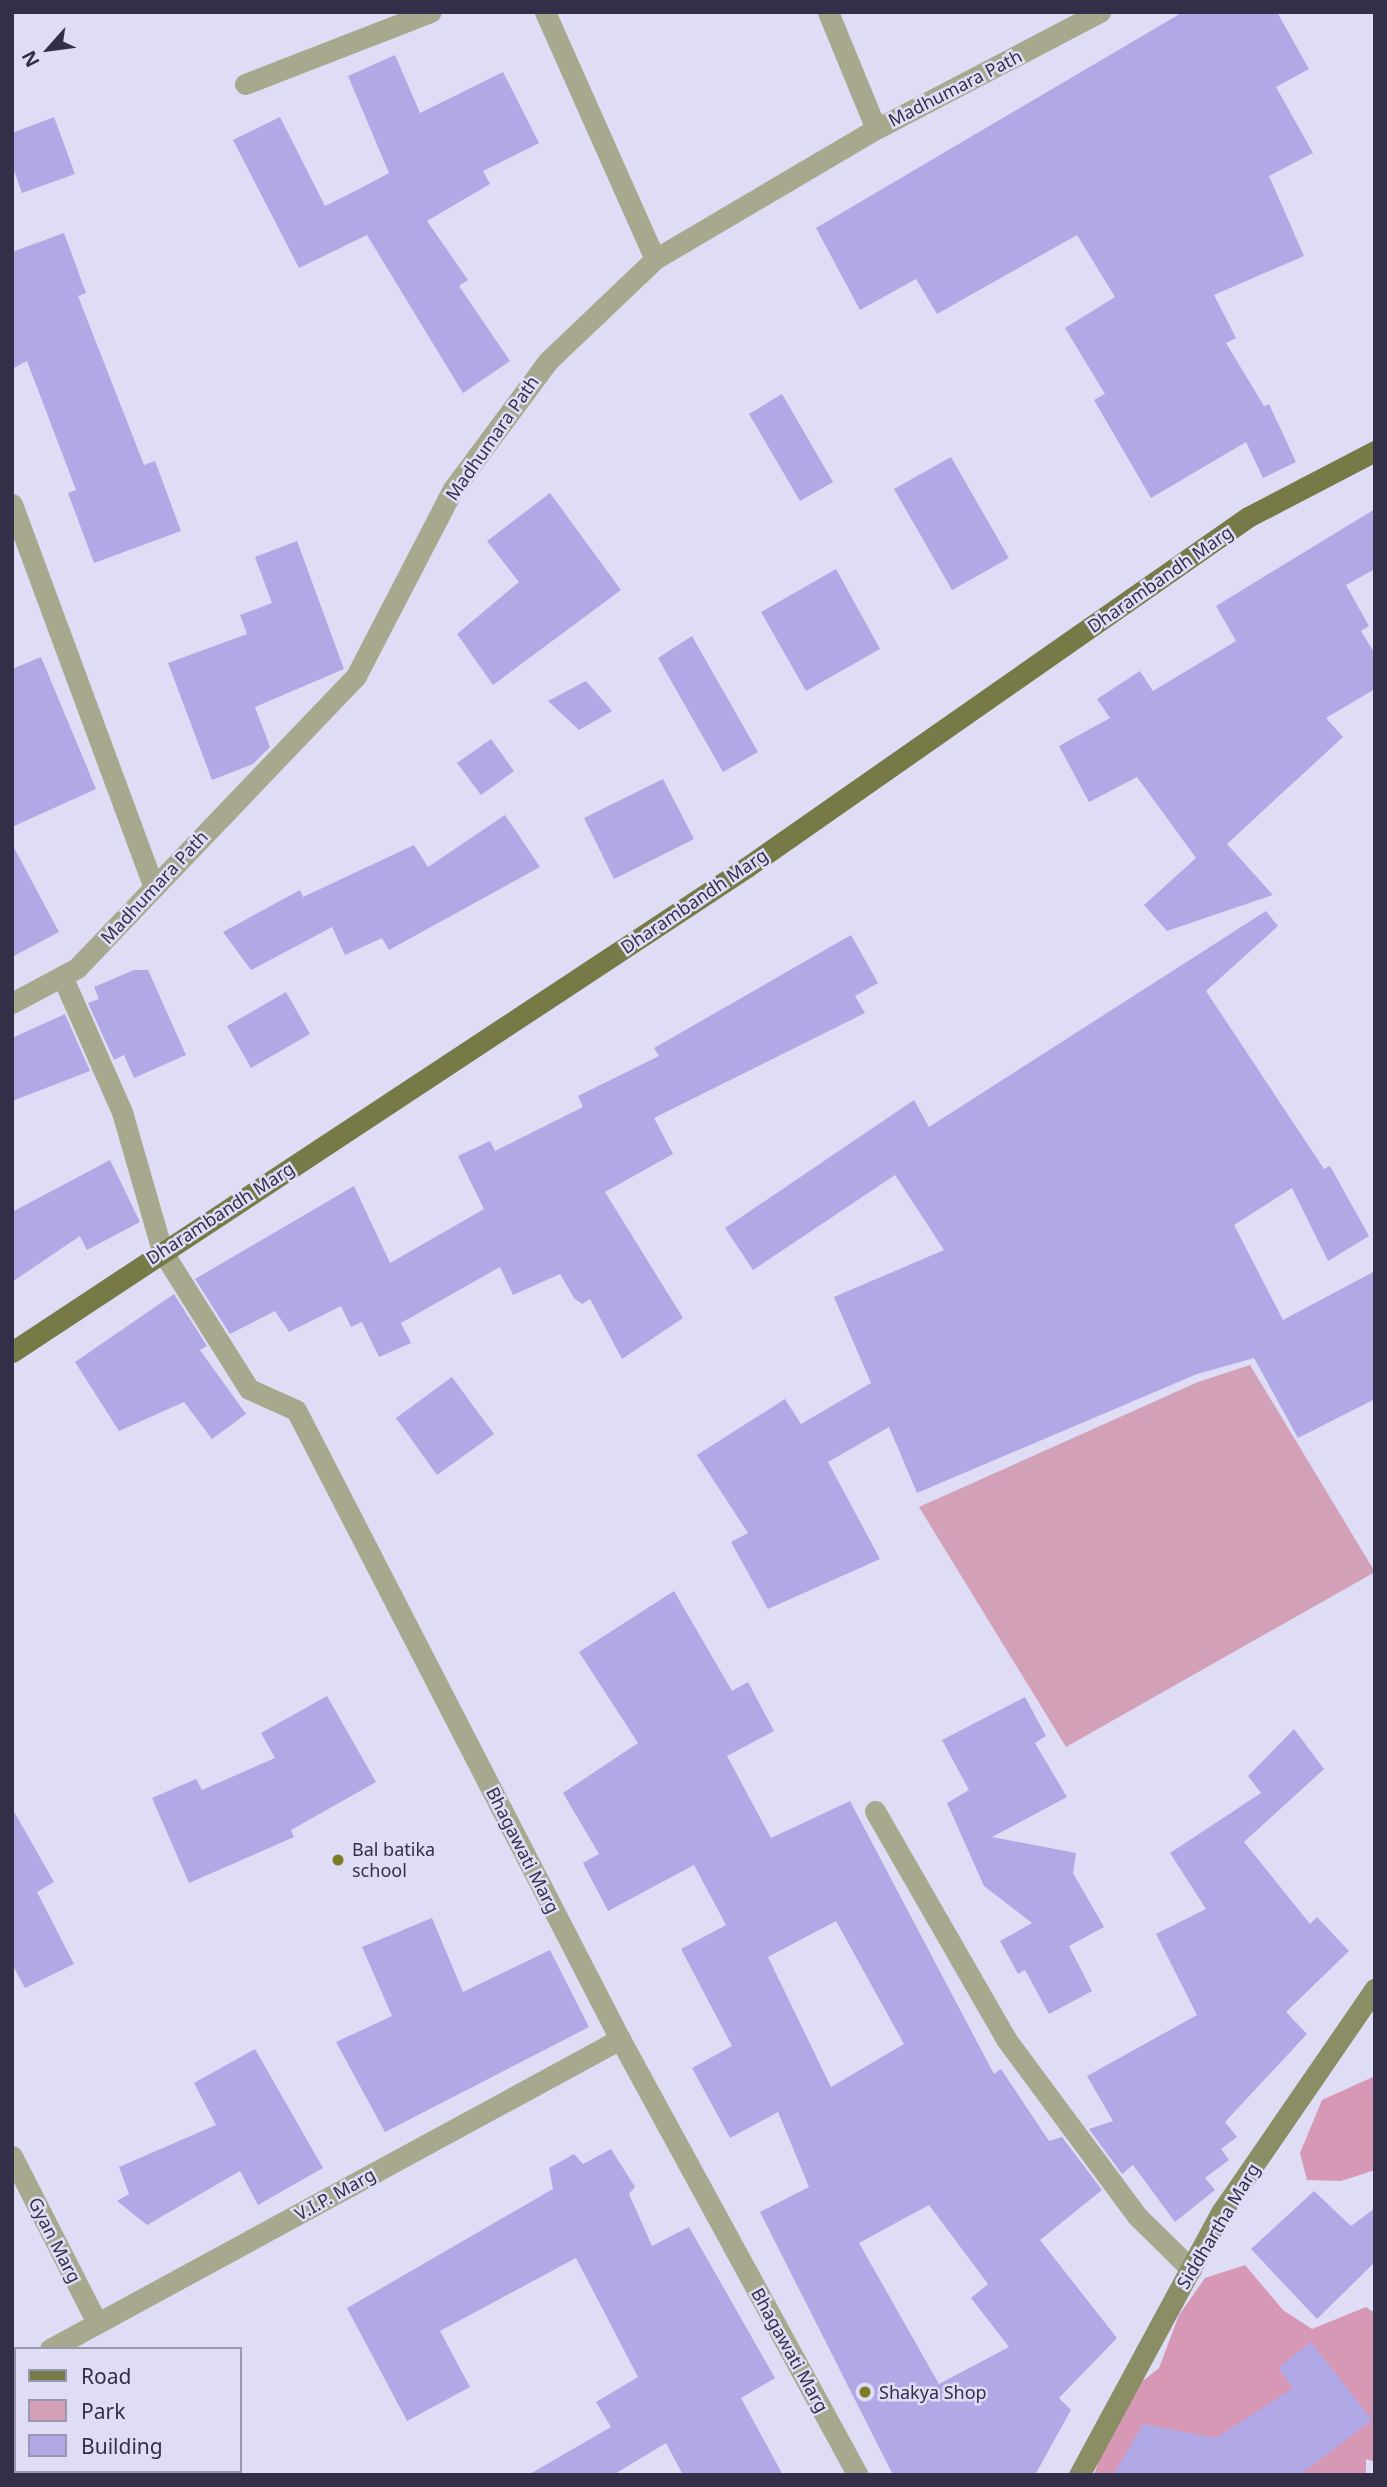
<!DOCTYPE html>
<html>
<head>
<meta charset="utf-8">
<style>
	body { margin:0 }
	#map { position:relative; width:1387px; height:2487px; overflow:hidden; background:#dfddf6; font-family:"Noto Sans",sans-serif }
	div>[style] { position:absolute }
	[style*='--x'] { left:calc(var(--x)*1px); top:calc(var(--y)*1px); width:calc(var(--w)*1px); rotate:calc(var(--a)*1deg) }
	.green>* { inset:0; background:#d2a1b7 }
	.forest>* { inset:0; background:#d698b5 }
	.building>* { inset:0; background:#b1a9e6 }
	.street>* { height:21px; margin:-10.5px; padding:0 10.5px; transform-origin:10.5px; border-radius:10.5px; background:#a7a88d }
	.secondary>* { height:21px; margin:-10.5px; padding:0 10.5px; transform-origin:10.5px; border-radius:10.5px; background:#8b8d64 }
	.primary>* { height:21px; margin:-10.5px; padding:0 10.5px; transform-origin:10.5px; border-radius:10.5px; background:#777946 }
	.dots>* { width:19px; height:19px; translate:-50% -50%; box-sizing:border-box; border:4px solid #dfddf6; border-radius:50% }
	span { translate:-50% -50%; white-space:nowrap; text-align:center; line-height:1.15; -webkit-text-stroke:5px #dfddf6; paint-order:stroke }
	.street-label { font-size:18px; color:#332f48 }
	.poi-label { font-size:18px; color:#332f48 }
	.left { translate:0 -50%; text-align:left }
	.frame { position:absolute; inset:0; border:14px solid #332f48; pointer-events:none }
	.legend { position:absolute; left:14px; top:2347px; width:228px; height:126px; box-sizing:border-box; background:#dfddf6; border:2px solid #9a97b0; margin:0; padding:9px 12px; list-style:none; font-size:21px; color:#332f48 }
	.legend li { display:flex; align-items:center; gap:14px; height:35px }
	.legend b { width:35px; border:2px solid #9a97b0 }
	.north { position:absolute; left:14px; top:14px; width:70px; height:70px; -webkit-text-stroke:5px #dfddf6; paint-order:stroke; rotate:242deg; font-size:19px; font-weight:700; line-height:28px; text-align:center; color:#332f48 }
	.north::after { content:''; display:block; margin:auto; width:24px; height:32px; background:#332f48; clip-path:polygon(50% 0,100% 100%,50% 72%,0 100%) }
</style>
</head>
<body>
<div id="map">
	<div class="green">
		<div style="clip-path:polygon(1250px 1365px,1375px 1572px,1066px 1747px,919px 1507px,1198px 1382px)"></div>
	</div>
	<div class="forest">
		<div style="clip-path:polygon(1375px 2076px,1375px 2170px,1341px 2181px,1307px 2180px,1300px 2153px,1322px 2100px)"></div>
		<div style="clip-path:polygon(1245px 2265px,1283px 2310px,1312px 2329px,1366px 2307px,1375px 2313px,1375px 2462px,1366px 2459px,1366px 2475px,1094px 2475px,1120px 2399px,1159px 2368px,1179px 2315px,1205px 2278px)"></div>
	</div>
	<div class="building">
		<div style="clip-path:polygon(1183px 12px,1277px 12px,1309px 69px,1276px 87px,1313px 153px,1269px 176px,1304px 256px,1214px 295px,1236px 338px,1226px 343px,1264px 406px,1269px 404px,1296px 462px,1263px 478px,1246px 442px,1151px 498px,1094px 400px,1105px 394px,1065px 328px,1115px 297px,1077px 235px,937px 314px,916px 279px,860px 310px,816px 228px)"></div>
		<div style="clip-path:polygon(395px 55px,420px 113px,503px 72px,539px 143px,483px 171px,490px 184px,427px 221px,468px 280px,459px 286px,510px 361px,463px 393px,367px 235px,299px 268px,233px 140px,280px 117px,325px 206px,359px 189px,389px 173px,348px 76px)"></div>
		<div style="clip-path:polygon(54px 117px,75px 174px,22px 193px,12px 165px,12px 133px)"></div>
		<div style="clip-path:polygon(64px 233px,86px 293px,78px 296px,144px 465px,155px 461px,181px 531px,94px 563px,68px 493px,76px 490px,27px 361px,12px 369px,12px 252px)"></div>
		<div style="clip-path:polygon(782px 394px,833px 482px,800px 501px,749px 414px)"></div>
		<div style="clip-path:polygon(951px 457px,1009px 558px,952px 590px,894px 489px)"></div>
		<div style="clip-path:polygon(550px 493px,621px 590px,493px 685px,457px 634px,519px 582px,487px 541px)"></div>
		<div style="clip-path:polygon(1375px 509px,1375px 569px,1346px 585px,1369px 626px,1361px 631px,1375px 654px,1375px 689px,1326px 718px,1343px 737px,1227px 844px,1273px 895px,1167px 931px,1144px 905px,1196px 858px,1137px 777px,1089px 802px,1059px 746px,1110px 718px,1097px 699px,1140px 671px,1153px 691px,1236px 641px,1216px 606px)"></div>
		<div style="clip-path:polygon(297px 541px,344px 669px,255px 707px,270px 747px,253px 764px,212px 780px,168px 663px,247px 634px,240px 615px,272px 603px,255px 557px)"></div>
		<div style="clip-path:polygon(836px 569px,880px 649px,806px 691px,761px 612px)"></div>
		<div style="clip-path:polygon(692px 636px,758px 752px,723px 772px,658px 658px)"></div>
		<div style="clip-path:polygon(41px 657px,96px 789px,12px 827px,12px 669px)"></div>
		<div style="clip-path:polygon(586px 681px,612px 711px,579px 730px,548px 701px)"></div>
		<div style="clip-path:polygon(491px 739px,514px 771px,481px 795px,457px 763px)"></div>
		<div style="clip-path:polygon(663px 779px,694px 839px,614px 879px,584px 818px)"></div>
		<div style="clip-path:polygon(505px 815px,540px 867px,389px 950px,382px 938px,345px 955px,332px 927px,251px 970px,223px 932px,300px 890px,303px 897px,414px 845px,428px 867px)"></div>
		<div style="clip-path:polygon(12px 844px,59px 932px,12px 957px)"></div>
		<div style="clip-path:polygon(1266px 911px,1278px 926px,1206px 991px,1324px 1169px,1330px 1166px,1369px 1236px,1328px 1261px,1292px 1188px,1234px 1225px,1283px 1320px,1375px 1271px,1375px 1399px,1298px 1438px,1254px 1358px,1197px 1374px,917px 1493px,889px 1427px,828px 1462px,880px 1559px,768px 1609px,731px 1542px,748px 1533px,697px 1455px,785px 1399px,801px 1424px,871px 1383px,834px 1297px,944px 1250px,895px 1175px,753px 1270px,725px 1228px,914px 1100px,929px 1127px)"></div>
		<div style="clip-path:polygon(851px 935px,878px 983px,855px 996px,865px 1013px,654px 1118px,673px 1154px,605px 1192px,683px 1318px,622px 1359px,590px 1299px,582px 1304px,574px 1298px,560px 1274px,513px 1295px,500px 1267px,401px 1323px,411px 1343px,379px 1357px,362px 1322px,351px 1327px,341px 1306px,289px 1332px,275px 1311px,230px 1334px,195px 1279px,354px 1186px,390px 1263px,484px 1209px,458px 1156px,490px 1141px,495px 1151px,583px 1107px,578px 1096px,659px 1056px,654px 1048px)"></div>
		<div style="clip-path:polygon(134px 970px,148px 970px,186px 1055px,134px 1078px,124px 1055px,114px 1060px,88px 1003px,99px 999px,94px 987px)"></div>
		<div style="clip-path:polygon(286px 992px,310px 1034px,251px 1068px,227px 1026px)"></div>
		<div style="clip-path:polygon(65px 1014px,90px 1071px,12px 1101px,12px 1038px)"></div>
		<div style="clip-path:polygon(110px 1160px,140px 1222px,87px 1250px,80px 1236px,12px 1282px,12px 1212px)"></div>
		<div style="clip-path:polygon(174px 1294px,207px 1346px,200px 1350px,246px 1414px,212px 1439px,184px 1402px,119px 1431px,75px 1362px)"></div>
		<div style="clip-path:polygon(452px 1377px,494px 1434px,437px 1475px,396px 1418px)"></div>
		<div style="clip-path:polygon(evenodd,674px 1591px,732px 1691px,748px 1682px,774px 1731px,727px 1756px,771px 1838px,850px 1801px,994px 2074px,1001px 2069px,1049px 2141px,1062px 2137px,1102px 2190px,1040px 2240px,1117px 2338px,1059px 2398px,1071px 2410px,1035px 2475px,893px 2475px,760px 2212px,809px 2187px,778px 2112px,730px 2138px,692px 2068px,732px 2046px,681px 1949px,726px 1925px,694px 1865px,608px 1911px,583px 1863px,599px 1854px,563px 1793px,638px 1743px,579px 1652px,674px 1591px,836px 1921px,904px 2044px,831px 2087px,768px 1957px,836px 1921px,674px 1591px,929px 2205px,988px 2284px,971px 2298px,1009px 2347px,939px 2384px,859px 2243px,929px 2205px)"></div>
		<div style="clip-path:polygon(327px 1696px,376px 1782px,291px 1830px,294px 1837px,189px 1883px,152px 1798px,196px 1779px,202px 1790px,275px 1758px,261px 1733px)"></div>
		<div style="clip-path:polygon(1025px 1697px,1046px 1736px,1035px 1743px,1067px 1797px,992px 1837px,1076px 1853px,1073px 1873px,1104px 1927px,1069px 1946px,1092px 1991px,1049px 2014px,1025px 1970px,1018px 1974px,1000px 1941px,1032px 1923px,984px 1886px,947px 1803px,969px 1790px,942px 1740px)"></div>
		<div style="clip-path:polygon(1294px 1729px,1324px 1769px,1244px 1842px,1310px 1924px,1317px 1917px,1349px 1951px,1286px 2012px,1307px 2034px,1225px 2122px,1237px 2137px,1221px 2149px,1229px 2160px,1205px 2178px,1215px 2190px,1175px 2222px,1133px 2165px,1122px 2174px,1089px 2129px,1113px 2121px,1087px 2076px,1197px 2015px,1156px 1934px,1206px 1909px,1170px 1853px,1261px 1793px,1248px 1776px)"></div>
		<div style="clip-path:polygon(12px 1808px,54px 1882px,37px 1892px,74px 1964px,25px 1988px,12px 1964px)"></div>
		<div style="clip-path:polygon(432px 1918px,463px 1992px,550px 1950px,589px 2027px,385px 2132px,336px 2042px,392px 2016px,362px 1947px)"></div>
		<div style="clip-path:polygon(255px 2049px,323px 2168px,258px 2205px,240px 2171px,147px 2225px,117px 2201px,129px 2194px,119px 2167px,216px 2125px,194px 2083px)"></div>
		<div style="clip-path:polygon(611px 2149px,635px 2187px,629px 2194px,652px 2246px,689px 2227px,775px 2378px,741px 2398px,783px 2475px,683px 2475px,666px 2443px,613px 2475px,528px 2475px,611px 2427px,596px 2402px,638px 2377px,576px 2258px,440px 2331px,470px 2387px,407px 2421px,347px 2308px,553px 2189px,549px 2168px,574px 2154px,583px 2164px)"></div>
		<div style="clip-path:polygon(1314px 2191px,1351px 2226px,1375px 2208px,1375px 2262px,1317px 2319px,1251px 2249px)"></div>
		<div style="clip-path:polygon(1311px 2342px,1372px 2420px,1300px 2475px,1113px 2475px,1143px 2424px,1216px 2438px,1293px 2388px,1278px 2368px)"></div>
	</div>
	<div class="street">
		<div style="--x:545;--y:12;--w:270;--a:66"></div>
		<div style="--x:828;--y:12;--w:126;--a:67.7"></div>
		<div style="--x:245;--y:84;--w:199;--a:-21.2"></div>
		<div style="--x:12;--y:504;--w:407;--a:69.7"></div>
		<div style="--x:62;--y:976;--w:149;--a:66.2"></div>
		<div style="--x:122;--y:1112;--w:145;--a:73.9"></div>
		<div style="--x:162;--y:1251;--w:163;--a:57.8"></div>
		<div style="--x:249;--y:1389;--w:51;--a:24.1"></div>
		<div style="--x:296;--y:1410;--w:708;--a:62.75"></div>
		<div style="--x:620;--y:2039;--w:497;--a:61.4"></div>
		<div style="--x:12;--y:1003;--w:74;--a:-28.3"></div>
		<div style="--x:77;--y:968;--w:404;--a:-46.3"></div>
		<div style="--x:356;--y:676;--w:211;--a:-62.6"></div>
		<div style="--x:453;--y:489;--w:159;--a:-53.4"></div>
		<div style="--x:548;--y:361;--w:148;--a:-43.6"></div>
		<div style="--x:655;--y:259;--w:256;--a:-30.5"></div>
		<div style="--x:876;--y:129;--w:253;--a:-27.6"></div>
		<div style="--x:875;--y:1811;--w:263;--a:60.1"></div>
		<div style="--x:1006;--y:2039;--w:220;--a:53.5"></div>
		<div style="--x:1137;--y:2216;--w:76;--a:44.5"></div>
		<div style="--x:12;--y:2156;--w:187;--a:63"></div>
		<div style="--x:50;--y:2349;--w:649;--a:-28.54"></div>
		<div style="--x:12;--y:2369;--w:4;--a:-27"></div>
	</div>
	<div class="secondary">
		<div style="--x:1079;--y:2475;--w:300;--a:-61.6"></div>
		<div style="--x:1222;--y:2211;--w:270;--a:-55.5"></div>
	</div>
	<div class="primary">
		<div style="--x:12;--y:1352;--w:881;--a:-33.42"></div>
		<div style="--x:747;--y:867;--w:611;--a:-34.94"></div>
		<div style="--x:1248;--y:517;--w:143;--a:-27.5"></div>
	</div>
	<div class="dots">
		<div style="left:338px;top:1860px;background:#7b7c24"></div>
		<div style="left:865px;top:2392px;background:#7b7c24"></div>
	</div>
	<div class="street-label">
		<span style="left:955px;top:88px;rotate:-27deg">Madhumara Path</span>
		<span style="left:492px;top:438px;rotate:-55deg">Madhumara Path</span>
		<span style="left:1160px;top:579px;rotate:-35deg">Dharambandh Marg</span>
		<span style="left:154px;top:887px;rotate:-47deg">Madhumara Path</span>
		<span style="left:694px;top:901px;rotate:-34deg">Dharambandh Marg</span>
		<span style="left:220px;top:1213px;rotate:-33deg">Dharambandh Marg</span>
		<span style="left:523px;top:1850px;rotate:63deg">Bhagawati Marg</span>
		<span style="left:335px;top:2194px;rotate:-29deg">V.I.P. Marg</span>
		<span style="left:1218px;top:2226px;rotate:-59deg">Siddhartha Marg</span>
		<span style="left:55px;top:2240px;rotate:63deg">Gyan Marg</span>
		<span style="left:790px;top:2350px;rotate:61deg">Bhagawati Marg</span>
	</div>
	<div class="poi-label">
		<span class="left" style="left:352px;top:1860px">Bal batika<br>school</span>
		<span class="left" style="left:879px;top:2392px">Shakya Shop</span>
	</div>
	<div class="frame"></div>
	<ul class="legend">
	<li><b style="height:9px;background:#777946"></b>Road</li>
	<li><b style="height:19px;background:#d2a1b7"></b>Park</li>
	<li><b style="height:19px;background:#b1a9e6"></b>Building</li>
	</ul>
	<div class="north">N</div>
</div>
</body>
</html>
